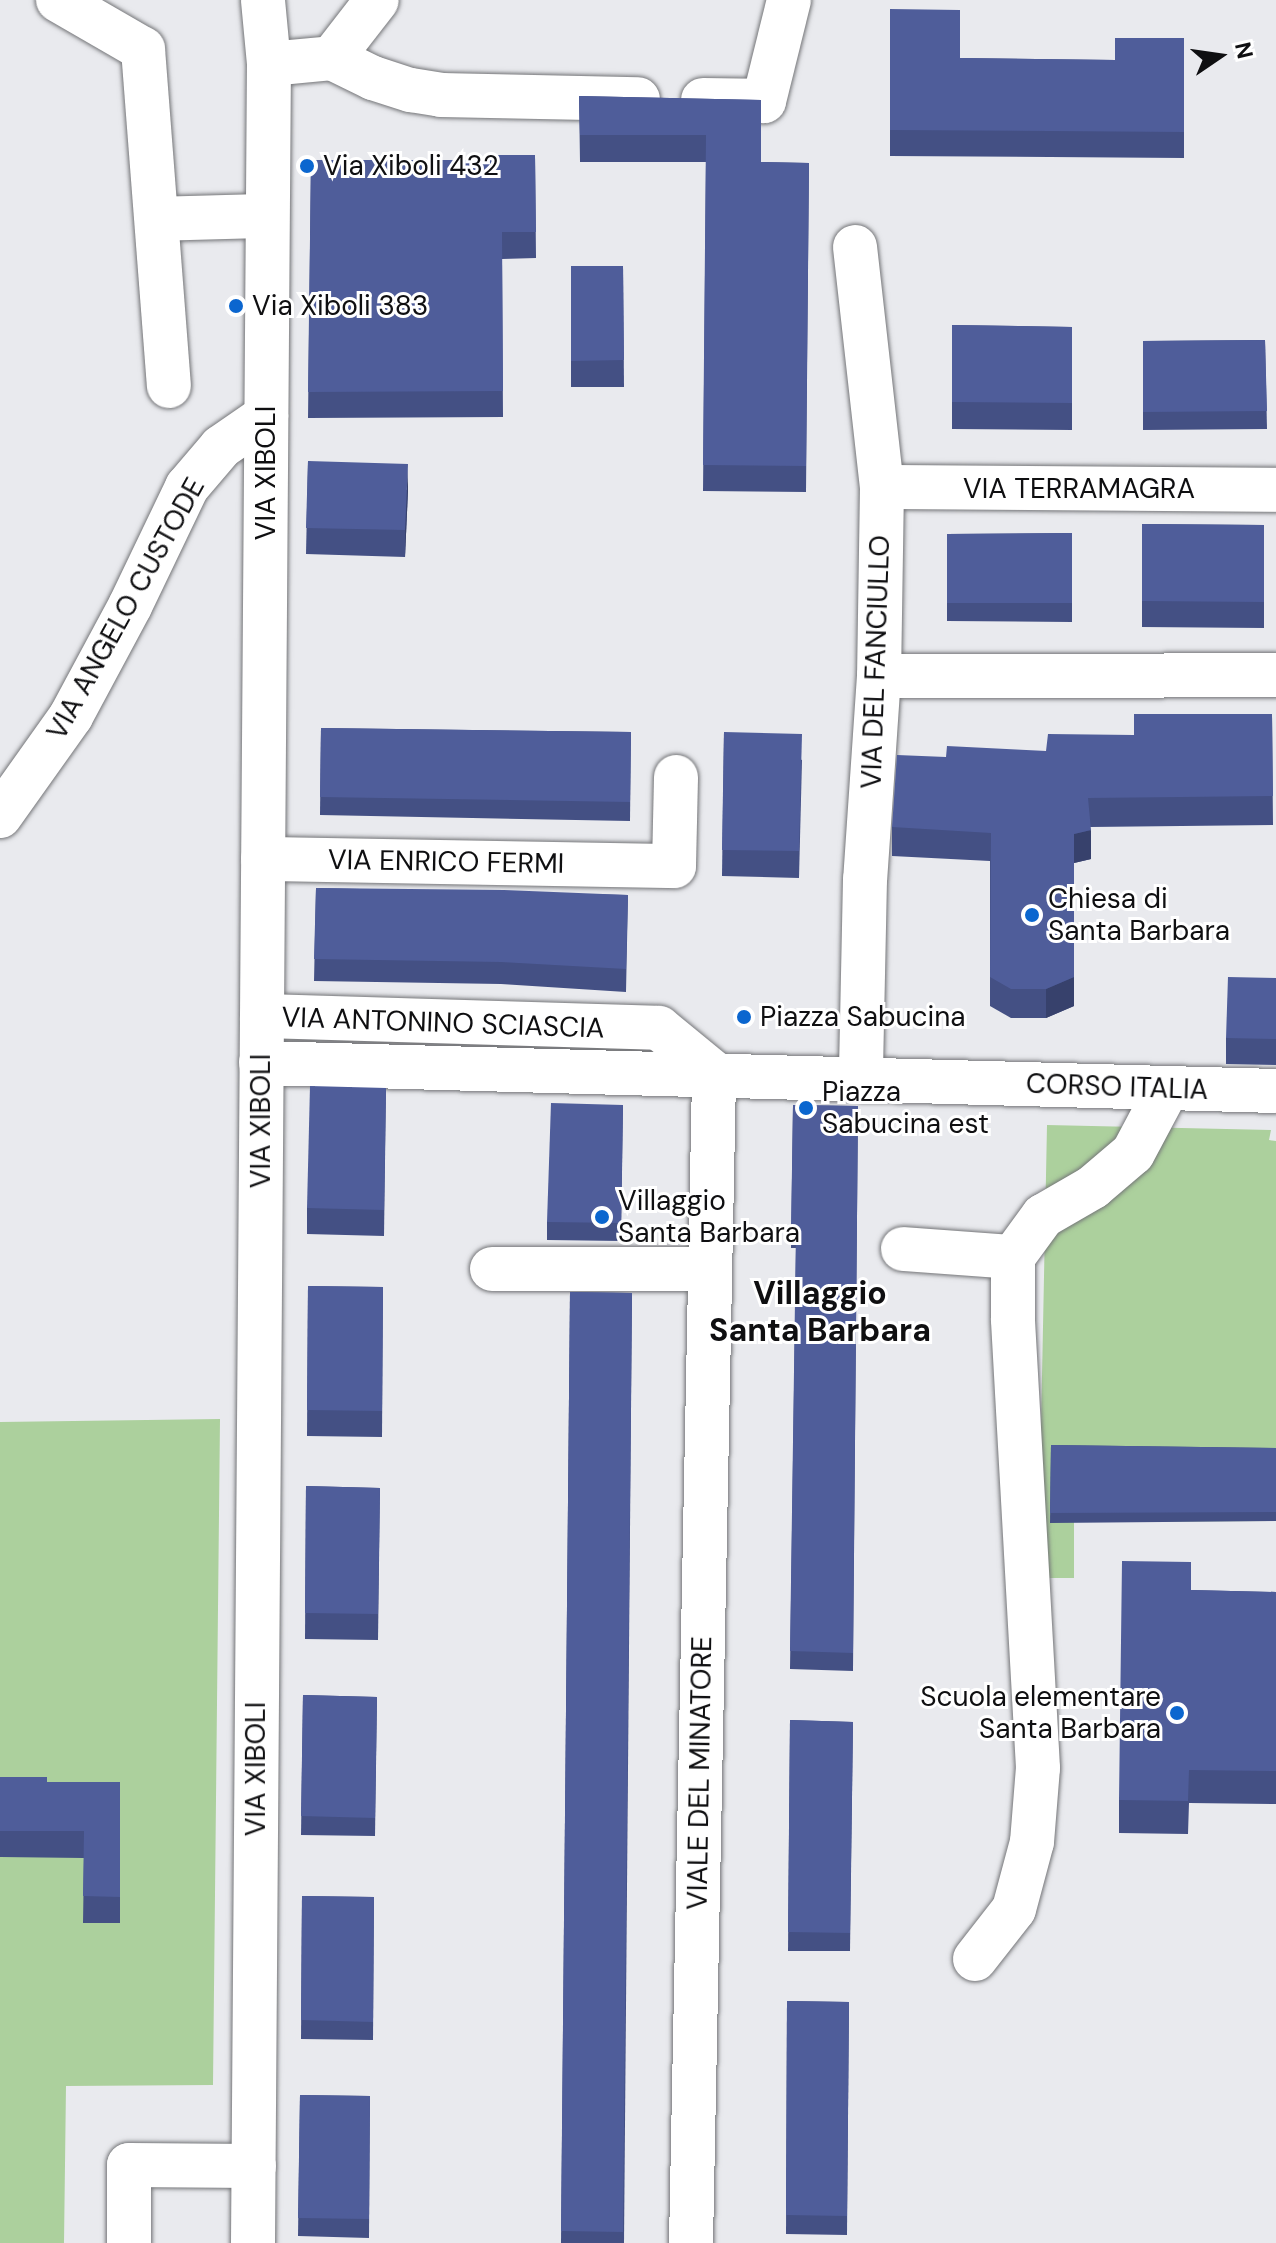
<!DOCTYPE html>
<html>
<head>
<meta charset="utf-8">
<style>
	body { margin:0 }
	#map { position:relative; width:1276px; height:2243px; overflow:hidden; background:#e9eaee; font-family:"DM Sans",sans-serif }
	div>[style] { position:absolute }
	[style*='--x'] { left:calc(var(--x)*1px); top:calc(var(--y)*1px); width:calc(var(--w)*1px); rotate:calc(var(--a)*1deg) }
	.green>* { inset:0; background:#acd09d }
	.roads { filter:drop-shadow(0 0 2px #747578) drop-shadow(0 0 2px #747578) }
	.minor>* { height:44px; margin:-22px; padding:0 22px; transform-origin:22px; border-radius:22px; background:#fff }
	.major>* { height:44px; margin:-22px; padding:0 22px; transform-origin:22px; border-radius:22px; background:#fff }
	.wall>* { inset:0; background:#445084 }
	.shaded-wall>* { inset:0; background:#37416c }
	.building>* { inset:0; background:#4f5d9a }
	.dots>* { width:22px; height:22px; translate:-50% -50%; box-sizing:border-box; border:4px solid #fff; border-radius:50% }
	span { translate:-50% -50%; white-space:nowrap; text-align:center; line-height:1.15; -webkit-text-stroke:6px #fff; paint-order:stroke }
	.poi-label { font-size:28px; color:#0f0f11 }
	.left { translate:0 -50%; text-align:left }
	.right { translate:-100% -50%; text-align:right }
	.street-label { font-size:28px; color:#0f0f11 }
	.quarter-label { font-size:32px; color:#0f0f11; font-weight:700 }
	.north { position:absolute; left:1180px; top:16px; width:80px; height:80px; -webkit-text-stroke:6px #fff; paint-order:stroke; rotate:77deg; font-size:22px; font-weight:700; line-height:32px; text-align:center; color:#0f0f11 }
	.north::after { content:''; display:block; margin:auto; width:28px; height:36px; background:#0f0f11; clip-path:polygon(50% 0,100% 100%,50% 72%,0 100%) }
</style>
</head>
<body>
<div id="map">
	<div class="green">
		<div style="clip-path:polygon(1047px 1125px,1271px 1130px,1269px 1140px,1276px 1141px,1276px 1521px,1074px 1522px,1074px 1578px,1038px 1578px)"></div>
		<div style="clip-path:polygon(220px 1419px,213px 2085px,66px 2086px,64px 2243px,0 2243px,0 1422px)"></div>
	</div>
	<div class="roads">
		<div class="minor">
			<div style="--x:58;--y:0;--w:98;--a:30"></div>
			<div style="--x:143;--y:49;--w:338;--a:85.6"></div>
			<div style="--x:332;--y:58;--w:46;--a:26"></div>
			<div style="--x:373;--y:78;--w:40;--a:18"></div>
			<div style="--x:411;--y:90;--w:30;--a:9"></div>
			<div style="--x:441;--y:95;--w:197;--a:1.2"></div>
			<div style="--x:269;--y:64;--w:63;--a:-5.4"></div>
			<div style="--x:332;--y:58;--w:73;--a:-52.2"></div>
			<div style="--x:703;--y:100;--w:61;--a:0.9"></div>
			<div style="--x:764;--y:101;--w:104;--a:-76.1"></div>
			<div style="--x:157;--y:219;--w:110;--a:-1.6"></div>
			<div style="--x:855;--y:247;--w:242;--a:83.6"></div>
			<div style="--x:882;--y:487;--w:189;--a:90.9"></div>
			<div style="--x:879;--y:676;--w:203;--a:93.9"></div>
			<div style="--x:865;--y:879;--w:199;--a:91.2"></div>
			<div style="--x:882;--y:487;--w:394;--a:0.4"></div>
			<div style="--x:879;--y:676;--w:397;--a:-0.1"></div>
			<div style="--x:0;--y:816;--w:123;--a:-54.6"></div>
			<div style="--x:71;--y:716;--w:125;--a:-61.8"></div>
			<div style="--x:130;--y:606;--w:132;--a:-64.4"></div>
			<div style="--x:187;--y:487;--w:52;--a:-49.6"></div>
			<div style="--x:221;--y:447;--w:55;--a:-34.6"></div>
			<div style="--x:263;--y:859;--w:411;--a:1"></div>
			<div style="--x:674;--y:866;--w:89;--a:-88.7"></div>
			<div style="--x:262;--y:1016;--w:397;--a:1.7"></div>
			<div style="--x:659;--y:1028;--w:71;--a:39.3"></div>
			<div style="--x:261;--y:1063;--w:1015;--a:1.58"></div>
			<div style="--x:903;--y:1249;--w:110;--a:4.2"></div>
			<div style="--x:492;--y:1269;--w:218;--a:0"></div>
			<div style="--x:975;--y:1959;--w:63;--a:-52"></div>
			<div style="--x:1014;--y:1909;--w:69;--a:-75"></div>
			<div style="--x:1032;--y:1842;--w:74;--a:-85.4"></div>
			<div style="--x:1038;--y:1768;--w:450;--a:-93.2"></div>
			<div style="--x:1013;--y:1319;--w:62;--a:-90"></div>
			<div style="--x:1013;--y:1257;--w:51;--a:-53.8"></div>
			<div style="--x:1043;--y:1216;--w:58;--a:-30.1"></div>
			<div style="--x:1093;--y:1187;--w:52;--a:-40.4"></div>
			<div style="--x:1133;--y:1153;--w:72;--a:-62"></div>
			<div style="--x:129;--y:2243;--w:78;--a:-90"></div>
			<div style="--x:129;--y:2165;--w:125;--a:0.5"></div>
			<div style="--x:691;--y:2243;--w:1170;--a:-88.87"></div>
		</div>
		<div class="major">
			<div style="--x:253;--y:2243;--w:2179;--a:-89.58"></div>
			<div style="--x:269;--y:64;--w:64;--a:-95.4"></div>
		</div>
	</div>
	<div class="wall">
		<div style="clip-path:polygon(890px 9px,960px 58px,1115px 60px,1184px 38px,1184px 158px,890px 156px)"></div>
		<div style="clip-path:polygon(579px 96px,761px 100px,761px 162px,809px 163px,806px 492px,703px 491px,706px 162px,580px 162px)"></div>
		<div style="clip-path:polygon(535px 155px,536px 258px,502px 259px,503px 417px,308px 418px,311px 160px,497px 160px)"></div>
		<div style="clip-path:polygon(571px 266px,623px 266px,624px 387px,571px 387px)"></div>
		<div style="clip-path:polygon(952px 325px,1072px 327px,1072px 430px,952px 429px)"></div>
		<div style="clip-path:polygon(1265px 340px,1267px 429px,1143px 430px,1143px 341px)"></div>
		<div style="clip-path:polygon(308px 461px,408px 490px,405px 557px,306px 554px)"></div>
		<div style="clip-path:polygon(1142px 524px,1264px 525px,1264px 628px,1142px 627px)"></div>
		<div style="clip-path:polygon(1072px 533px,1072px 622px,947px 621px,947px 534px)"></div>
		<div style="clip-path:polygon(1272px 714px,1273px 825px,1090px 827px,1091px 859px,1074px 863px,1074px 1006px,1046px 1018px,1011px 1018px,990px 1006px,990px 861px,892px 856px,892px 827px,946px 757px,1046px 751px,1134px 735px)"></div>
		<div style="clip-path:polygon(321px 728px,631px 732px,630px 821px,320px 815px)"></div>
		<div style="clip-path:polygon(724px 732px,802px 760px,799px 878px,722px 876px)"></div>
		<div style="clip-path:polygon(316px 888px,628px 895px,626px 992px,501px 984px,314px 981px)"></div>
		<div style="clip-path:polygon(1276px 978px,1276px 1065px,1226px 1064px,1226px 1038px)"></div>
		<div style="clip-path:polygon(386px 1088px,384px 1236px,307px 1234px,307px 1208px)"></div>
		<div style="clip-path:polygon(623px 1105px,621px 1241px,547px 1240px,547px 1222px)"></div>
		<div style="clip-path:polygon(793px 1105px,858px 1106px,853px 1671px,790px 1669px,796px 1248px,791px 1248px)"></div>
		<div style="clip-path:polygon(308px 1286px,383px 1287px,382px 1437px,307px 1436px)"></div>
		<div style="clip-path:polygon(570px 1292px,632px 1293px,624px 2243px,561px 2243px)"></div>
		<div style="clip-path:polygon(1051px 1445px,1276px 1448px,1276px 1521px,1050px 1523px)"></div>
		<div style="clip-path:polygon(306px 1486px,380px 1488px,378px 1640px,305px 1639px)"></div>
		<div style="clip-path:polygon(1191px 1590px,1276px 1592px,1276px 1804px,1189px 1803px,1188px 1834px,1119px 1833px,1119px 1800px)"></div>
		<div style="clip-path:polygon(303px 1695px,377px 1697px,375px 1836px,301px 1835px)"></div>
		<div style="clip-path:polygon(790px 1720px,853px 1722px,850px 1951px,788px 1951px)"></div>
		<div style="clip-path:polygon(0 1777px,47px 1782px,120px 1782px,120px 1923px,83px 1923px,84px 1858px,0 1857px)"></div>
		<div style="clip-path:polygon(302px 1896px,374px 1897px,373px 2040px,301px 2039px)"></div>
		<div style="clip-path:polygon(787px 2001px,849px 2002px,847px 2235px,786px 2234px)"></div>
		<div style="clip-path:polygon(300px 2095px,370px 2096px,369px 2238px,298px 2236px)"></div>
	</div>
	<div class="shaded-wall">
		<div style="clip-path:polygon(408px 464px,408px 490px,405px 557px,405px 530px)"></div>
		<div style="clip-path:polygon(1091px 830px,1091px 859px,1074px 863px,1074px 834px)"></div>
		<div style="clip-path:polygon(1074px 977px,1074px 1006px,1046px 1018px,1046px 989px)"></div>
	</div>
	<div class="building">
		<div style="clip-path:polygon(890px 9px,960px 10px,960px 58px,1115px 60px,1115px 38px,1184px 38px,1184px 132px,890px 130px)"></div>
		<div style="clip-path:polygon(579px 96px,761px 100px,761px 162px,809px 163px,806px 466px,703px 465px,706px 135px,580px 135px)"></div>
		<div style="clip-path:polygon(497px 155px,535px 155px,536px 232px,502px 232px,503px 391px,308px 392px,311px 160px,497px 160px)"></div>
		<div style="clip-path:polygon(571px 266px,623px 266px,624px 360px,571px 361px)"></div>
		<div style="clip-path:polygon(952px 325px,1072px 327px,1072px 403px,952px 402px)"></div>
		<div style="clip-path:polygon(1265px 340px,1267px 411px,1143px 412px,1143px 341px)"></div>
		<div style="clip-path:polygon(308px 461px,408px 464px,405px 530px,306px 528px)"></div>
		<div style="clip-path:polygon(1142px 524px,1264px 525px,1264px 602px,1142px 601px)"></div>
		<div style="clip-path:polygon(1072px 533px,1072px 603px,947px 603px,947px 534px)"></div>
		<div style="clip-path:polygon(1134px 714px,1272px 714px,1273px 796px,1088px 798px,1091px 830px,1074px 834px,1074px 977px,1046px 989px,1011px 989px,990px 977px,991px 833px,892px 827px,897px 755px,946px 757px,947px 746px,1046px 751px,1048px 734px,1134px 735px)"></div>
		<div style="clip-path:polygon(321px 728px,631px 732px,630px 802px,320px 797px)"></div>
		<div style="clip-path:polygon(724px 732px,802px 734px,799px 851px,722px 850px)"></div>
		<div style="clip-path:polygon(316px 888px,504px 890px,628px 895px,626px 969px,501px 962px,314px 959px)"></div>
		<div style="clip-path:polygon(1228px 977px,1276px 978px,1276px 1039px,1226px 1038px)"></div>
		<div style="clip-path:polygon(310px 1086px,386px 1088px,384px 1210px,307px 1208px)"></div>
		<div style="clip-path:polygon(551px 1103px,623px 1105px,621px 1223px,547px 1222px)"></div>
		<div style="clip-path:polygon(793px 1105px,858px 1106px,853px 1653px,790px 1651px,796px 1230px,791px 1230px)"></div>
		<div style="clip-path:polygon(308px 1286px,383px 1287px,382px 1411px,307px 1410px)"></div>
		<div style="clip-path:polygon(570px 1292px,632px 1293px,623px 2232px,561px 2231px)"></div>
		<div style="clip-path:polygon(1051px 1445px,1276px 1448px,1276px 1512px,1050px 1513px)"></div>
		<div style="clip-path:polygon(306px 1486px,380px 1488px,378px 1614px,305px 1613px)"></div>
		<div style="clip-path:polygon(1122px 1561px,1191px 1562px,1191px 1590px,1276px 1592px,1276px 1771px,1189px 1770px,1188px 1801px,1119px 1800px)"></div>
		<div style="clip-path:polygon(303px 1695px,377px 1697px,375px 1818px,301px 1816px)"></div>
		<div style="clip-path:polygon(790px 1720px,853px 1722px,850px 1933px,788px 1932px)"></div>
		<div style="clip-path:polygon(0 1777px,47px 1777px,47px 1782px,120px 1782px,120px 1897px,83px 1896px,84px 1831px,0 1831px)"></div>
		<div style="clip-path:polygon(302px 1896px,374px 1897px,373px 2022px,301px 2020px)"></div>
		<div style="clip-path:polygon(787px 2001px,849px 2002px,847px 2216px,786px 2215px)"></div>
		<div style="clip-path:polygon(300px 2095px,370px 2096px,369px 2219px,298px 2218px)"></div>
	</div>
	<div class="dots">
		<div style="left:307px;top:166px;background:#0b66cf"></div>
		<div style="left:236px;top:306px;background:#0b66cf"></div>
		<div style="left:1032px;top:915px;background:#0b66cf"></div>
		<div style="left:744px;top:1017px;background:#0b66cf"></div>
		<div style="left:806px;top:1108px;background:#0b66cf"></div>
		<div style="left:602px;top:1217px;background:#0b66cf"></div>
		<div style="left:1177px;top:1713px;background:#0b66cf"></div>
	</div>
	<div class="poi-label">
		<span class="left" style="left:323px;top:166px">Via Xiboli 432</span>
		<span class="left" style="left:252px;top:306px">Via Xiboli 383</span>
		<span class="left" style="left:1048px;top:915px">Chiesa di<br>Santa Barbara</span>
		<span class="left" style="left:760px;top:1017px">Piazza Sabucina</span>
		<span class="left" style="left:822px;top:1108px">Piazza<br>Sabucina est</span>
		<span class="left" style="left:618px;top:1217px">Villaggio<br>Santa Barbara</span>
		<span class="right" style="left:1161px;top:1713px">Scuola elementare<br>Santa Barbara</span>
	</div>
	<div class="street-label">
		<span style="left:266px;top:473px;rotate:-90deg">VIA XIBOLI</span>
		<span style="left:1079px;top:489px">VIA TERRAMAGRA</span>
		<span style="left:126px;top:609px;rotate:-61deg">VIA ANGELO CUSTODE</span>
		<span style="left:876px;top:662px;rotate:-88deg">VIA DEL FANCIULLO</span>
		<span style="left:446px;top:862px;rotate:1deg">VIA ENRICO FERMI</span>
		<span style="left:443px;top:1023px;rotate:2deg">VIA ANTONINO SCIASCIA</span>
		<span style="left:1117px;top:1087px;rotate:2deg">CORSO ITALIA</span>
		<span style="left:261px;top:1121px;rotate:-90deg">VIA XIBOLI</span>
		<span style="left:256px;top:1769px;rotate:-90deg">VIA XIBOLI</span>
		<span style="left:700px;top:1773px;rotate:-89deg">VIALE DEL MINATORE</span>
	</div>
	<div class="quarter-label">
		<span style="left:820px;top:1312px">Villaggio<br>Santa Barbara</span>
	</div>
	<div class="north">N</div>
</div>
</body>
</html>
